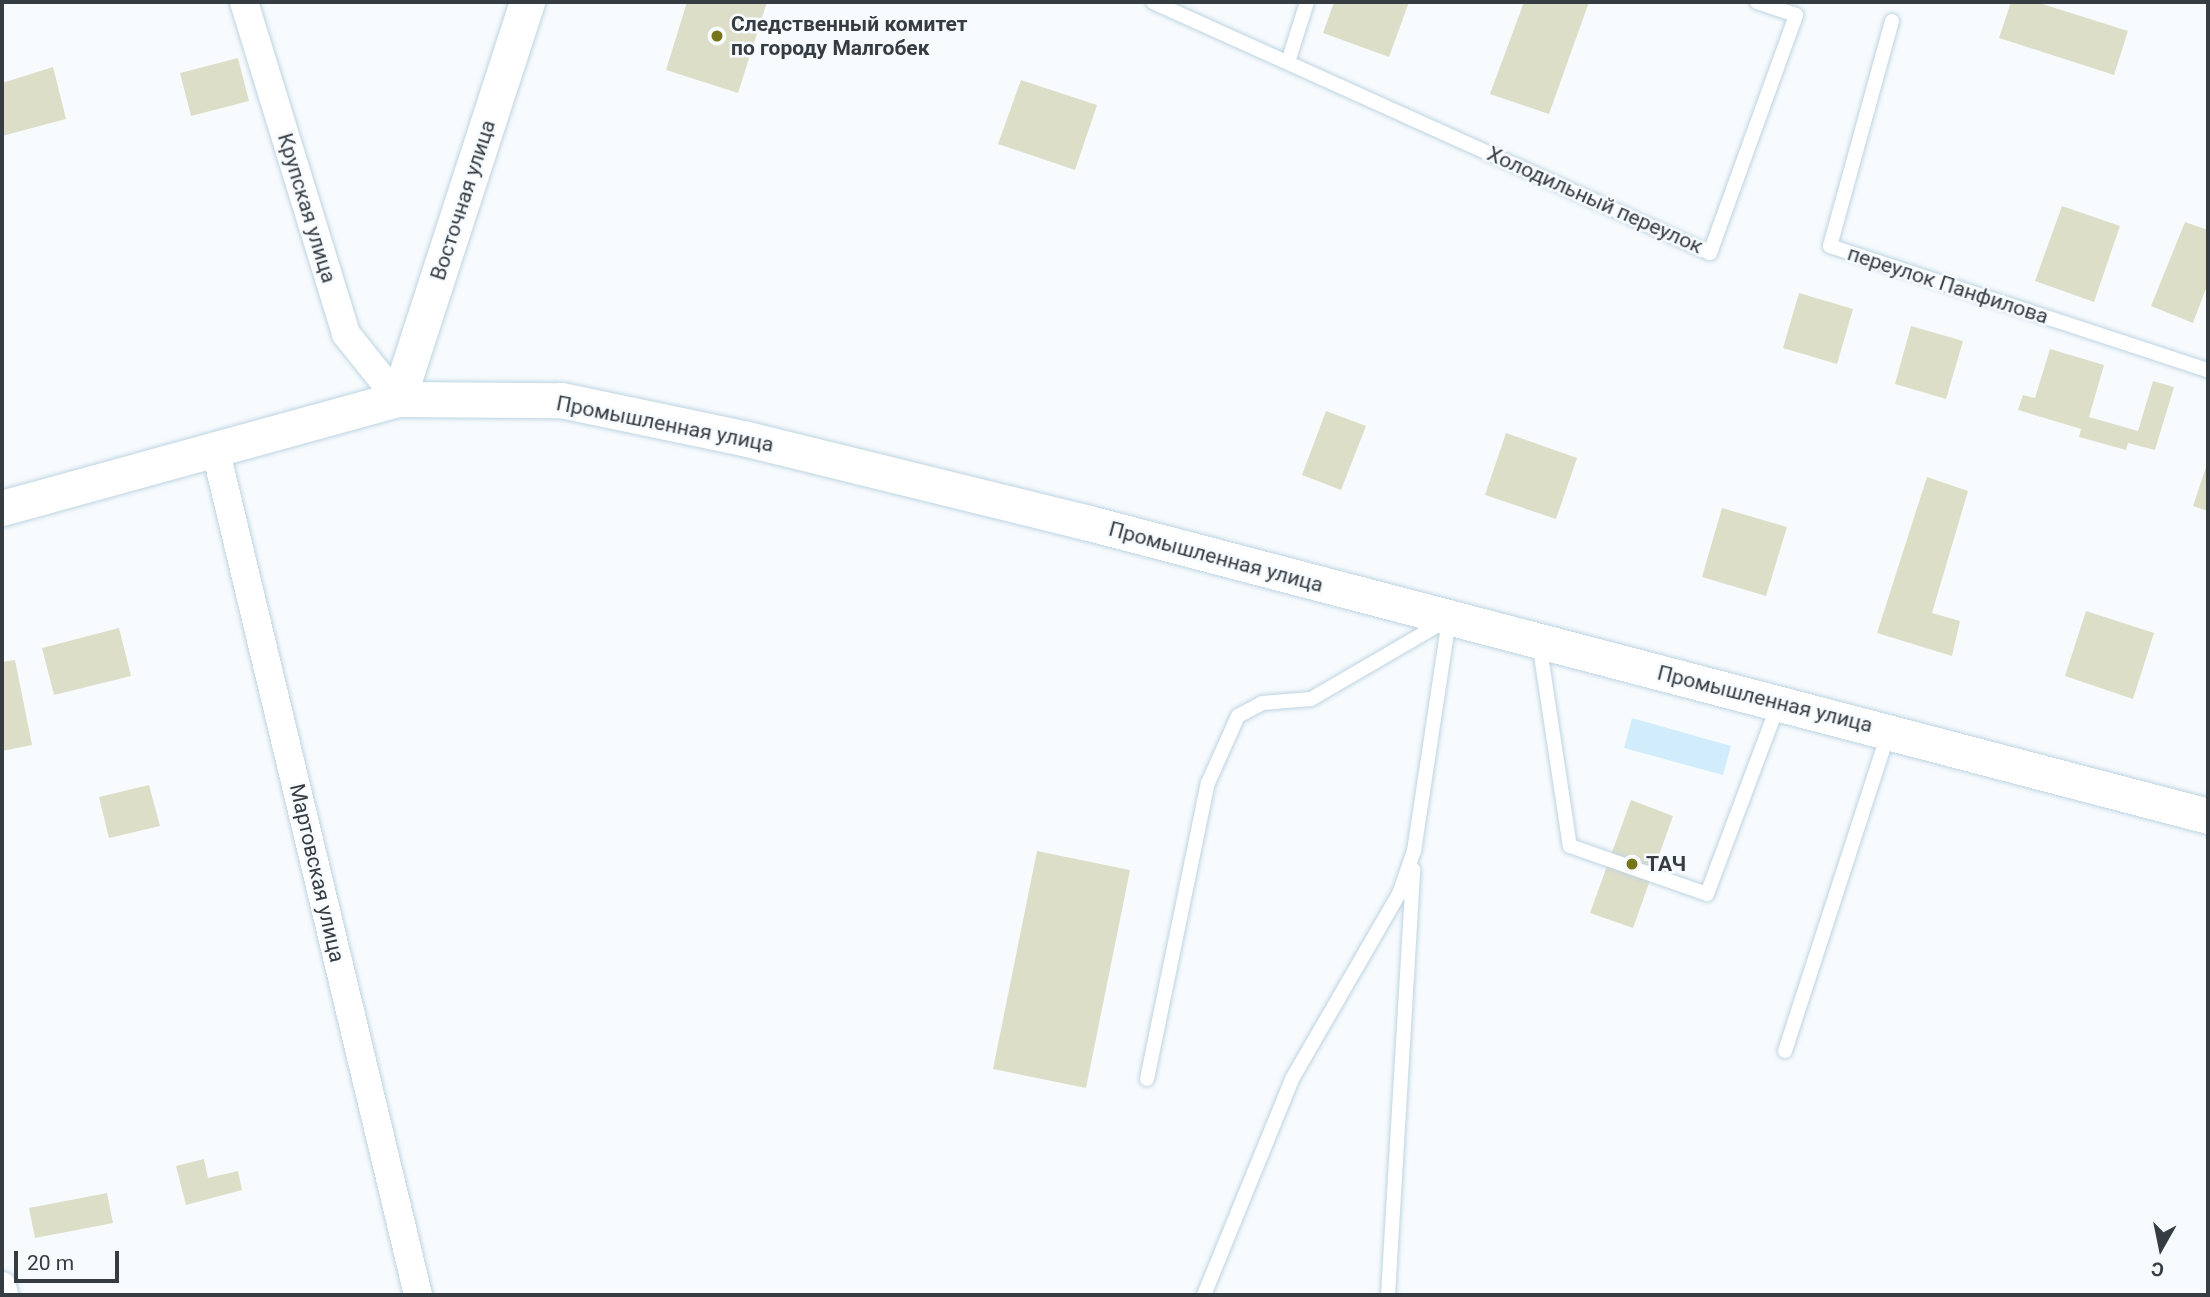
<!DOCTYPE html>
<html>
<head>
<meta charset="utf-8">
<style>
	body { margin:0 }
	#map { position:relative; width:2210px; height:1297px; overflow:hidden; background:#f7fbfe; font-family:Roboto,sans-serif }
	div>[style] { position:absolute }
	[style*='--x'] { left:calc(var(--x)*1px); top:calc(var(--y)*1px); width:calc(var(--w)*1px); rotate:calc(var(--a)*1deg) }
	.green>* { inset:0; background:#d1ecfb }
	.building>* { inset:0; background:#dddec8 }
	.roads { filter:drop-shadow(0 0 2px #bed4e1) drop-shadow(0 0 2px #bed4e1) }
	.service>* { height:14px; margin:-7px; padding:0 7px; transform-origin:7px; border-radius:7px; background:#fff }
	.minor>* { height:28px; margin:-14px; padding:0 14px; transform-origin:14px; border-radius:14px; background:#fff }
	.tertiary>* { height:35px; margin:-17.5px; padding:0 17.5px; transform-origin:17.5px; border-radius:17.5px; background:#fff }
	.dots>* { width:19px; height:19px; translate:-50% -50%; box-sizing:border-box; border:4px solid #f7fbfe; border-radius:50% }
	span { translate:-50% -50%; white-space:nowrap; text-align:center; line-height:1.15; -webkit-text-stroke:5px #f7fbfe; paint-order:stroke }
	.poi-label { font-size:21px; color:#353d43; font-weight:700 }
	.left { translate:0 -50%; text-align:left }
	.street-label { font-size:21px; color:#353d43 }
	.frame { position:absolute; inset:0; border:4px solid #353d43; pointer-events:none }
	.north { position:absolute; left:2126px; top:1213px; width:70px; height:70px; -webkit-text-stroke:5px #f7fbfe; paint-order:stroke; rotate:189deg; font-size:19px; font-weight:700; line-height:28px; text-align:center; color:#353d43 }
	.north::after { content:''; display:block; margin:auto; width:24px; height:32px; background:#353d43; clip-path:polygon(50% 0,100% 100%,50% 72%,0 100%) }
	.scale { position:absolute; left:14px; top:1251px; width:105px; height:32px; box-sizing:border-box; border:4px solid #353d43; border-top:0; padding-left:9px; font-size:21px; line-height:24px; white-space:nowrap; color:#353d43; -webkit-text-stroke:5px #f7fbfe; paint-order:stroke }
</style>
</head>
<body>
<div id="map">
	<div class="green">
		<div style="clip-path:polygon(1632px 718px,1731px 746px,1723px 775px,1624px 748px)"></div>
	</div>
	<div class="building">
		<div style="clip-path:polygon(687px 2px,767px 2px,738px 93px,666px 70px)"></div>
		<div style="clip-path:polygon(1334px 2px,1409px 2px,1389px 57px,1323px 33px)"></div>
		<div style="clip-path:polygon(1524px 2px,1589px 2px,1549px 114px,1490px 94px)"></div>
		<div style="clip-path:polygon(2011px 2px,2036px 2px,2128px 31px,2114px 75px,1999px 38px)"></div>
		<div style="clip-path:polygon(238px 58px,249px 101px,191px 116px,180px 73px)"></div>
		<div style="clip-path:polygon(53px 67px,66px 119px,2px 136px,2px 83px)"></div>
		<div style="clip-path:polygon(1021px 80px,1097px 105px,1075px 170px,998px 144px)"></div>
		<div style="clip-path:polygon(2062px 206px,2120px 226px,2094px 302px,2035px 281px)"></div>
		<div style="clip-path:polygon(2185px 222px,2208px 230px,2208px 283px,2193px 323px,2151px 306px)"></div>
		<div style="clip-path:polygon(1799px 293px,1853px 309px,1837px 364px,1783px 348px)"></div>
		<div style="clip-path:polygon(1911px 326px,1963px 341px,1946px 399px,1895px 384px)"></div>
		<div style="clip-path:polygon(2050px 349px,2104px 365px,2089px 417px,2138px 431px,2153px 381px,2174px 387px,2155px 450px,2128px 443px,2126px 450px,2079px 437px,2081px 429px,2018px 410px,2023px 395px,2035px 398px)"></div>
		<div style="clip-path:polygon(1326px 411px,1366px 426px,1341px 490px,1302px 475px)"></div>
		<div style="clip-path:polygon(1506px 433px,1577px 458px,1556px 519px,1485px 495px)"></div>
		<div style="clip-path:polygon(2208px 461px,2208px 511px,2193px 506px)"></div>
		<div style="clip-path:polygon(1927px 477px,1968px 491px,1932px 613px,1960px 621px,1952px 656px,1877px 633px)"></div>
		<div style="clip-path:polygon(1722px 508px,1787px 527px,1766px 596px,1702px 577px)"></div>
		<div style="clip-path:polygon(2086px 611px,2154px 633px,2133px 699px,2065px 676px)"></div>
		<div style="clip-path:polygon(119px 628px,131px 676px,54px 695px,42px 648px)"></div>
		<div style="clip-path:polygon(15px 660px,32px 745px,2px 751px,2px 662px)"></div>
		<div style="clip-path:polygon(149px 785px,160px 826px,109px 838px,99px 797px)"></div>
		<div style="clip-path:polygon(1631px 800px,1673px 816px,1633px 928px,1590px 913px)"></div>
		<div style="clip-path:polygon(1037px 851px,1130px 870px,1086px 1088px,993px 1069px)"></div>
		<div style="clip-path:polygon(204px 1159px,208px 1178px,238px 1171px,242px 1190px,186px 1205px,176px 1166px)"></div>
		<div style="clip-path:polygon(107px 1193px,113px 1223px,35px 1238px,29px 1208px)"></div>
	</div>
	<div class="roads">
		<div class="service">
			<div style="--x:1153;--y:2;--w:611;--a:24.26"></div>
			<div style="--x:1710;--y:253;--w:253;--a:-70.1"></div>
			<div style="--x:1796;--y:15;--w:41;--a:-161.6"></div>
			<div style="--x:1892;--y:21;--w:233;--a:105.4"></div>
			<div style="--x:1830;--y:246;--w:398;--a:18.2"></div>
			<div style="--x:1288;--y:62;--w:63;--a:-72.4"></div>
			<div style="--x:1539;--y:642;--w:206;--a:81.4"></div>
			<div style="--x:1570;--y:846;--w:145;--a:19.3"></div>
			<div style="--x:1707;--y:894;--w:202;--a:-69.4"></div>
			<div style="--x:1785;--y:1051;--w:336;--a:-72"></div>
			<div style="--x:1147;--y:1079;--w:302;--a:-78.4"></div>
			<div style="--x:1208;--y:783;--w:73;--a:-65.9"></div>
			<div style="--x:1238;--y:716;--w:27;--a:-28"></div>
			<div style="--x:1262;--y:703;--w:49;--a:-4.7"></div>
			<div style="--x:1311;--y:699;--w:155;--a:-30.2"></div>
			<div style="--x:1204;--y:1295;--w:233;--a:-67.8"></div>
			<div style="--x:1292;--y:1079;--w:214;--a:-60"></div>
			<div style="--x:1399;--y:894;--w:46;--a:-70.8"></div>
			<div style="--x:1414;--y:851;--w:235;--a:-81.4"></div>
			<div style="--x:1388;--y:1295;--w:426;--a:-86.6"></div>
		</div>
		<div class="minor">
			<div style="--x:244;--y:2;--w:347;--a:72.9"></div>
			<div style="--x:346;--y:334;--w:83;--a:51.3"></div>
			<div style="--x:216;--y:452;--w:867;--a:76.52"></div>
			<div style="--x:2;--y:1286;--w:9;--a:77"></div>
		</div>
		<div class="tertiary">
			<div style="--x:398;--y:399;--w:417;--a:-72"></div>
			<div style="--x:2;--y:508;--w:411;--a:-15.4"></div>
			<div style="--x:398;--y:399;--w:163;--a:0.4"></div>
			<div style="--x:561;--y:400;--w:190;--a:11.8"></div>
			<div style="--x:747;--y:439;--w:348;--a:13.8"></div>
			<div style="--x:1085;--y:522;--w:1161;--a:14.67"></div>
		</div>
	</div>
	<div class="dots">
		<div style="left:717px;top:36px;background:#76751a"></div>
		<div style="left:1632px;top:864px;background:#76751a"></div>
	</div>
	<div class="poi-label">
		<span class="left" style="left:731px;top:36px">Следственный комитет<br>по городу Малгобек</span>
		<span class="left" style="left:1646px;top:864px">ТАЧ</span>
	</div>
	<div class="street-label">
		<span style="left:463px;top:200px;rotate:-72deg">Восточная улица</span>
		<span style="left:1595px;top:200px;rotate:24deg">Холодильный переулок</span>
		<span style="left:307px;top:208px;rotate:73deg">Крупская улица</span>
		<span style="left:1948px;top:285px;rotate:18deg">переулок Панфилова</span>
		<span style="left:665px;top:424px;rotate:11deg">Промышленная улица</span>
		<span style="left:1216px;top:557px;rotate:15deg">Промышленная улица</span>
		<span style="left:1765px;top:699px;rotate:14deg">Промышленная улица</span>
		<span style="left:317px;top:873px;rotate:77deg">Мартовская улица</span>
	</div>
	<div class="frame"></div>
	<div class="north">С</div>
	<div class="scale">20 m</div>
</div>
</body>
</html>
